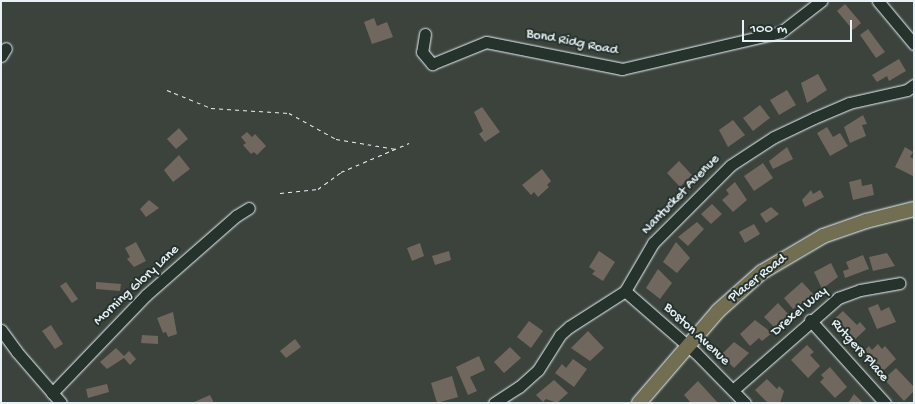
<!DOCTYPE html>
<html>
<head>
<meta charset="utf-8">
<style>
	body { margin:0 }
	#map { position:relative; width:915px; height:404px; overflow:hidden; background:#3c433c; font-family:"Gochi Hand",sans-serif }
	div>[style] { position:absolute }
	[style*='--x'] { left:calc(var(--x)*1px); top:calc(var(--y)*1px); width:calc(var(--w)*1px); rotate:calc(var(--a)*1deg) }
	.building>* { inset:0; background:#70685f }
	.path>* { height:1px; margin-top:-0.5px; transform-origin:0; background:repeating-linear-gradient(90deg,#e8f1f8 0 4px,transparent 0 8px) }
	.roads { filter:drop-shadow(0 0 1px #e8f1f8) drop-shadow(0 0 1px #e8f1f8) }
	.minor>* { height:11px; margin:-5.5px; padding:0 5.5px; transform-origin:5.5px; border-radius:5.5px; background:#26332d }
	.major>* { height:14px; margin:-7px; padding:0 7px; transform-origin:7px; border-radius:7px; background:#726e52 }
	span { translate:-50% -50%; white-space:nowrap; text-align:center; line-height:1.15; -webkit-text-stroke:4px #26332d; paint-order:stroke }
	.street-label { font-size:14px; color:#e8f1f8 }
	.frame { position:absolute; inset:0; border:2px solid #e8f1f8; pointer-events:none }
	.scale { position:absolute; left:742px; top:20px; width:110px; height:22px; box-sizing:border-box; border:2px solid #e8f1f8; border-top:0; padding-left:6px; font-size:15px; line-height:18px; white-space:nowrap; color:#e8f1f8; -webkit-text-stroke:4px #26332d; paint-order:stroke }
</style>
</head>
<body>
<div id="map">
	<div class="building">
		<div style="clip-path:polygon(845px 4px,861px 23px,853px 30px,837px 11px)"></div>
		<div style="clip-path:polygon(374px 18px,377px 26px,387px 22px,393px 37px,372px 44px,364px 22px)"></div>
		<div style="clip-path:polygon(868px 29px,885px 52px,876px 58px,860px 35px)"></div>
		<div style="clip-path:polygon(899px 59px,906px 71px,889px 81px,887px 76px,877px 82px,872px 75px)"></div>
		<div style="clip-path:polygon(818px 74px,827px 90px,807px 103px,801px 83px)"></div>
		<div style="clip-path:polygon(787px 90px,796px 105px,779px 115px,770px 100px)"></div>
		<div style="clip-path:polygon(760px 105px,770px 118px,753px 131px,743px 118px)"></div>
		<div style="clip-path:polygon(482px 107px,500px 132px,485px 142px,479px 134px,483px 131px,474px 112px)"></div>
		<div style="clip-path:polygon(863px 115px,867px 124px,862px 125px,866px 136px,850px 143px,844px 127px)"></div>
		<div style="clip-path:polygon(733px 120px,745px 135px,728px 147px,719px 130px)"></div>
		<div style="clip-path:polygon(827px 127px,833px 137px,840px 133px,848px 146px,830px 156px,817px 133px)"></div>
		<div style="clip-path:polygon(179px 128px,188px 139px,176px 149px,167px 139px)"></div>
		<div style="clip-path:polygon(247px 132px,252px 137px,255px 134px,266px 146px,257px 155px,254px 152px,251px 154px,243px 145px,246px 143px,241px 137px)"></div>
		<div style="clip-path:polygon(787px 147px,793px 159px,773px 169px,769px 161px)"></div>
		<div style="clip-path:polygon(905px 147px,913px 152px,910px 157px,914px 159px,913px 176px,895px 167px)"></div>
		<div style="clip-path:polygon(179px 155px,190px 169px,173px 182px,164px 170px)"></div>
		<div style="clip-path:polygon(679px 161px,692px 175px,680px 187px,667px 173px)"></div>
		<div style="clip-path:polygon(763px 163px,773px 178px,754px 191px,744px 176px)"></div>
		<div style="clip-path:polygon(542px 169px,551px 181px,547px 185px,549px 187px,538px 197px,534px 192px,531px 195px,522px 185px)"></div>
		<div style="clip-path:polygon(861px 179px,862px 186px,872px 184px,874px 195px,853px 200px,849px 182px)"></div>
		<div style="clip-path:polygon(735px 182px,747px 200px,733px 212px,722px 200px,729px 194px,726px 190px)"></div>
		<div style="clip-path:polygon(811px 190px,813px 194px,820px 190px,824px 197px,805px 207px,802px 200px)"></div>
		<div style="clip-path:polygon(149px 200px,159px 208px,146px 217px,140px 209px)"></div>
		<div style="clip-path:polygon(712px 204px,722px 214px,711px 224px,701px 214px)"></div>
		<div style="clip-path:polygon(771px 207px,779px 214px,766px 223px,760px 214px)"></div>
		<div style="clip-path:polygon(697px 222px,704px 229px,688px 246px,678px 237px)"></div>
		<div style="clip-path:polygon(754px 224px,760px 234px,745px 243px,739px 232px)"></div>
		<div style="clip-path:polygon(136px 242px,146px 261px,134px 267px,127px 259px,130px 257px,125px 248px)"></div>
		<div style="clip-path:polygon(676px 242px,690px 258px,677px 273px,663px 262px)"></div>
		<div style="clip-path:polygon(420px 243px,424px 256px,412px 261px,407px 248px)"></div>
		<div style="clip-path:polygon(449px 251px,451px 260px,435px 265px,432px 256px)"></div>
		<div style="clip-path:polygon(599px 251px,615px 262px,603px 281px,592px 274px,595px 271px,589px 267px)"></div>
		<div style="clip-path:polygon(887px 253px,895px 266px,873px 271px,869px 257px)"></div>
		<div style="clip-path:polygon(863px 255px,869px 269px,845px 278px,843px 271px,849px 269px,846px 262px)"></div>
		<div style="clip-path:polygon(831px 263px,838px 277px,822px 289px,814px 272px)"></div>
		<div style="clip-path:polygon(658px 269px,672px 283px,660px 299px,646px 288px)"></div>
		<div style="clip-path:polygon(66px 282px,78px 299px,72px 303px,60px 286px)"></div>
		<div style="clip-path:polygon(96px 282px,121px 284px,120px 291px,96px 289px)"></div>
		<div style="clip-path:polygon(802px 282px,814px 295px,793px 309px,784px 298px)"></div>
		<div style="clip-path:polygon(778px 303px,790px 316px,776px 329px,764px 317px)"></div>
		<div style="clip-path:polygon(878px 304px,881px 311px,889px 307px,896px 322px,877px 329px,868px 308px)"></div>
		<div style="clip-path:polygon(843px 311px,857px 325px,860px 322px,866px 329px,851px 343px,831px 322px)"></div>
		<div style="clip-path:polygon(173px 312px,177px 334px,168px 337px,166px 332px,163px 333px,157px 318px)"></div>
		<div style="clip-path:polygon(755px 320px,772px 333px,762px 341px,759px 338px,750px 346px,740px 334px)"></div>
		<div style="clip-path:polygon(529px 321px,543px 331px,531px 348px,517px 337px)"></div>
		<div style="clip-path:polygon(51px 325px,63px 344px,55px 349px,42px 331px)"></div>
		<div style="clip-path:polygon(588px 331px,604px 348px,590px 361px,571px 348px)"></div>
		<div style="clip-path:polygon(142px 335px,158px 336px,158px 344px,141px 343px)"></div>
		<div style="clip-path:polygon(295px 339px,301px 347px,286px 358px,280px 351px)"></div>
		<div style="clip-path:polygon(734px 342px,749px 353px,734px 368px,721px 355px)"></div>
		<div style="clip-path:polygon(878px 344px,882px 349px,885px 346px,896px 359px,883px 371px,880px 368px,877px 371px,861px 354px,869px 346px,872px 350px)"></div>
		<div style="clip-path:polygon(807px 345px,814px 352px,810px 355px,820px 366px,808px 378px,791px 360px)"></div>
		<div style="clip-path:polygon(510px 347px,521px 358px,504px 373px,494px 362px)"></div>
		<div style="clip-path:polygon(116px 348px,124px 356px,129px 351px,136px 359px,130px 365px,124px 358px,107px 369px,100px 362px)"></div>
		<div style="clip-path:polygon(479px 356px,485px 370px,470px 377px,477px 391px,468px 395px,456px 367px)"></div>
		<div style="clip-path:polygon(573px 359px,587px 369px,574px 387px,555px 373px,562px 364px,566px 368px)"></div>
		<div style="clip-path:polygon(830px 367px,847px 387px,835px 398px,820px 382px,824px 378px,821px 375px)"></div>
		<div style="clip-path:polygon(896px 368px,914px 387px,914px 391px,904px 401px,884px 379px)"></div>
		<div style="clip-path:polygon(452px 376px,458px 397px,437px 403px,431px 383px)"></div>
		<div style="clip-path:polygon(767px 379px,777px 389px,779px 386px,784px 391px,780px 403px,768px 403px,755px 390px)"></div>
		<div style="clip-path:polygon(554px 380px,568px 393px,557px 403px,546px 399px,543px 402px,536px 395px)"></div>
		<div style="clip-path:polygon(698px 381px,718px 403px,691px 403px,684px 395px)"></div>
		<div style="clip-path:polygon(107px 384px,109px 392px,88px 398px,86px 389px)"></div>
		<div style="clip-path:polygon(854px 394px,863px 403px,848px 403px)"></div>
		<div style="clip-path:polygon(210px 395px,214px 403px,192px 403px)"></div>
	</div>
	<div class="path">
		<div style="--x:167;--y:90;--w:48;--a:22.2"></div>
		<div style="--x:211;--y:108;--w:78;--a:3.7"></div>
		<div style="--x:289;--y:113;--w:54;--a:29"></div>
		<div style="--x:336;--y:139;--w:61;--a:9.5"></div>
		<div style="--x:280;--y:193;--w:38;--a:-6"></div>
		<div style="--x:318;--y:189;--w:29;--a:-36"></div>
		<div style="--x:341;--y:172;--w:74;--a:-23.1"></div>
	</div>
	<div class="roads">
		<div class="minor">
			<div style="--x:878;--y:1;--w:56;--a:50.1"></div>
			<div style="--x:425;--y:34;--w:18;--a:99"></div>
			<div style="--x:422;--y:52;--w:16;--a:50"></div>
			<div style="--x:432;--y:64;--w:58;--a:-22.2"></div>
			<div style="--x:486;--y:42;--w:139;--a:11.2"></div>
			<div style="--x:622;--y:69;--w:163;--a:-13.1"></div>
			<div style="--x:781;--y:32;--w:51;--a:-37.8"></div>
			<div style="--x:1;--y:56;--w:9;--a:-58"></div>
			<div style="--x:625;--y:291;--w:94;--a:41.1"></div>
			<div style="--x:696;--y:353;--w:70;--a:45.6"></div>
			<div style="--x:810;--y:320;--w:112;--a:47.9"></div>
			<div style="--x:1;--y:330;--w:27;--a:54"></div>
			<div style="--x:17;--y:352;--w:67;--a:49.2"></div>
			<div style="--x:733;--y:390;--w:140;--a:-41.2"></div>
			<div style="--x:838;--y:298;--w:23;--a:-20"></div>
			<div style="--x:860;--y:290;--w:40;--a:-10"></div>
			<div style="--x:52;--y:393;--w:136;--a:-46.2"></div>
			<div style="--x:146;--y:295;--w:120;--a:-41.3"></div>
			<div style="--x:236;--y:216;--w:15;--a:-32"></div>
			<div style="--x:494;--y:403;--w:30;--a:-33"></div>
			<div style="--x:519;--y:387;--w:25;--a:-42"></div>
			<div style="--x:538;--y:370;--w:41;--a:-57.8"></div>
			<div style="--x:560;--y:335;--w:12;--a:-42"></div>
			<div style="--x:569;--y:327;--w:67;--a:-32.7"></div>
			<div style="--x:625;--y:291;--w:56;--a:-59.7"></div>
			<div style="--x:653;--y:243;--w:110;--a:-45"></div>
			<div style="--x:731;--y:165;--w:51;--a:-33.1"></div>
			<div style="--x:774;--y:137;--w:44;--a:-25.4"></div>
			<div style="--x:814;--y:118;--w:38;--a:-23"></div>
			<div style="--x:849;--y:103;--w:59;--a:-12.6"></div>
			<div style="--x:907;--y:90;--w:9;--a:-36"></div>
		</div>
		<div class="major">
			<div style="--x:639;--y:403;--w:121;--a:-49.3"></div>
			<div style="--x:718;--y:311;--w:59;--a:-41.6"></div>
			<div style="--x:762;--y:272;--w:71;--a:-30.5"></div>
			<div style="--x:823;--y:236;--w:46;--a:-19.2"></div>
			<div style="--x:866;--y:221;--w:49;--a:-14"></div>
		</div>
	</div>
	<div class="street-label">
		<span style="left:572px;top:43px;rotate:11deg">Bond Ridg Road</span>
		<span style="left:681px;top:195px;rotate:-46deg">Nantucket Avenue</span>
		<span style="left:758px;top:279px;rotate:-38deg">Placer Road</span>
		<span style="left:137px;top:286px;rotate:-43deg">Morning Glory Lane</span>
		<span style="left:800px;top:312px;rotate:-40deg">Drexel Way</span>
		<span style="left:696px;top:335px;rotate:43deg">Boston Avenue</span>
		<span style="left:859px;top:351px;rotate:48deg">Rutgers Place</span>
	</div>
	<div class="frame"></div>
	<div class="scale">100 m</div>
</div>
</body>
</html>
